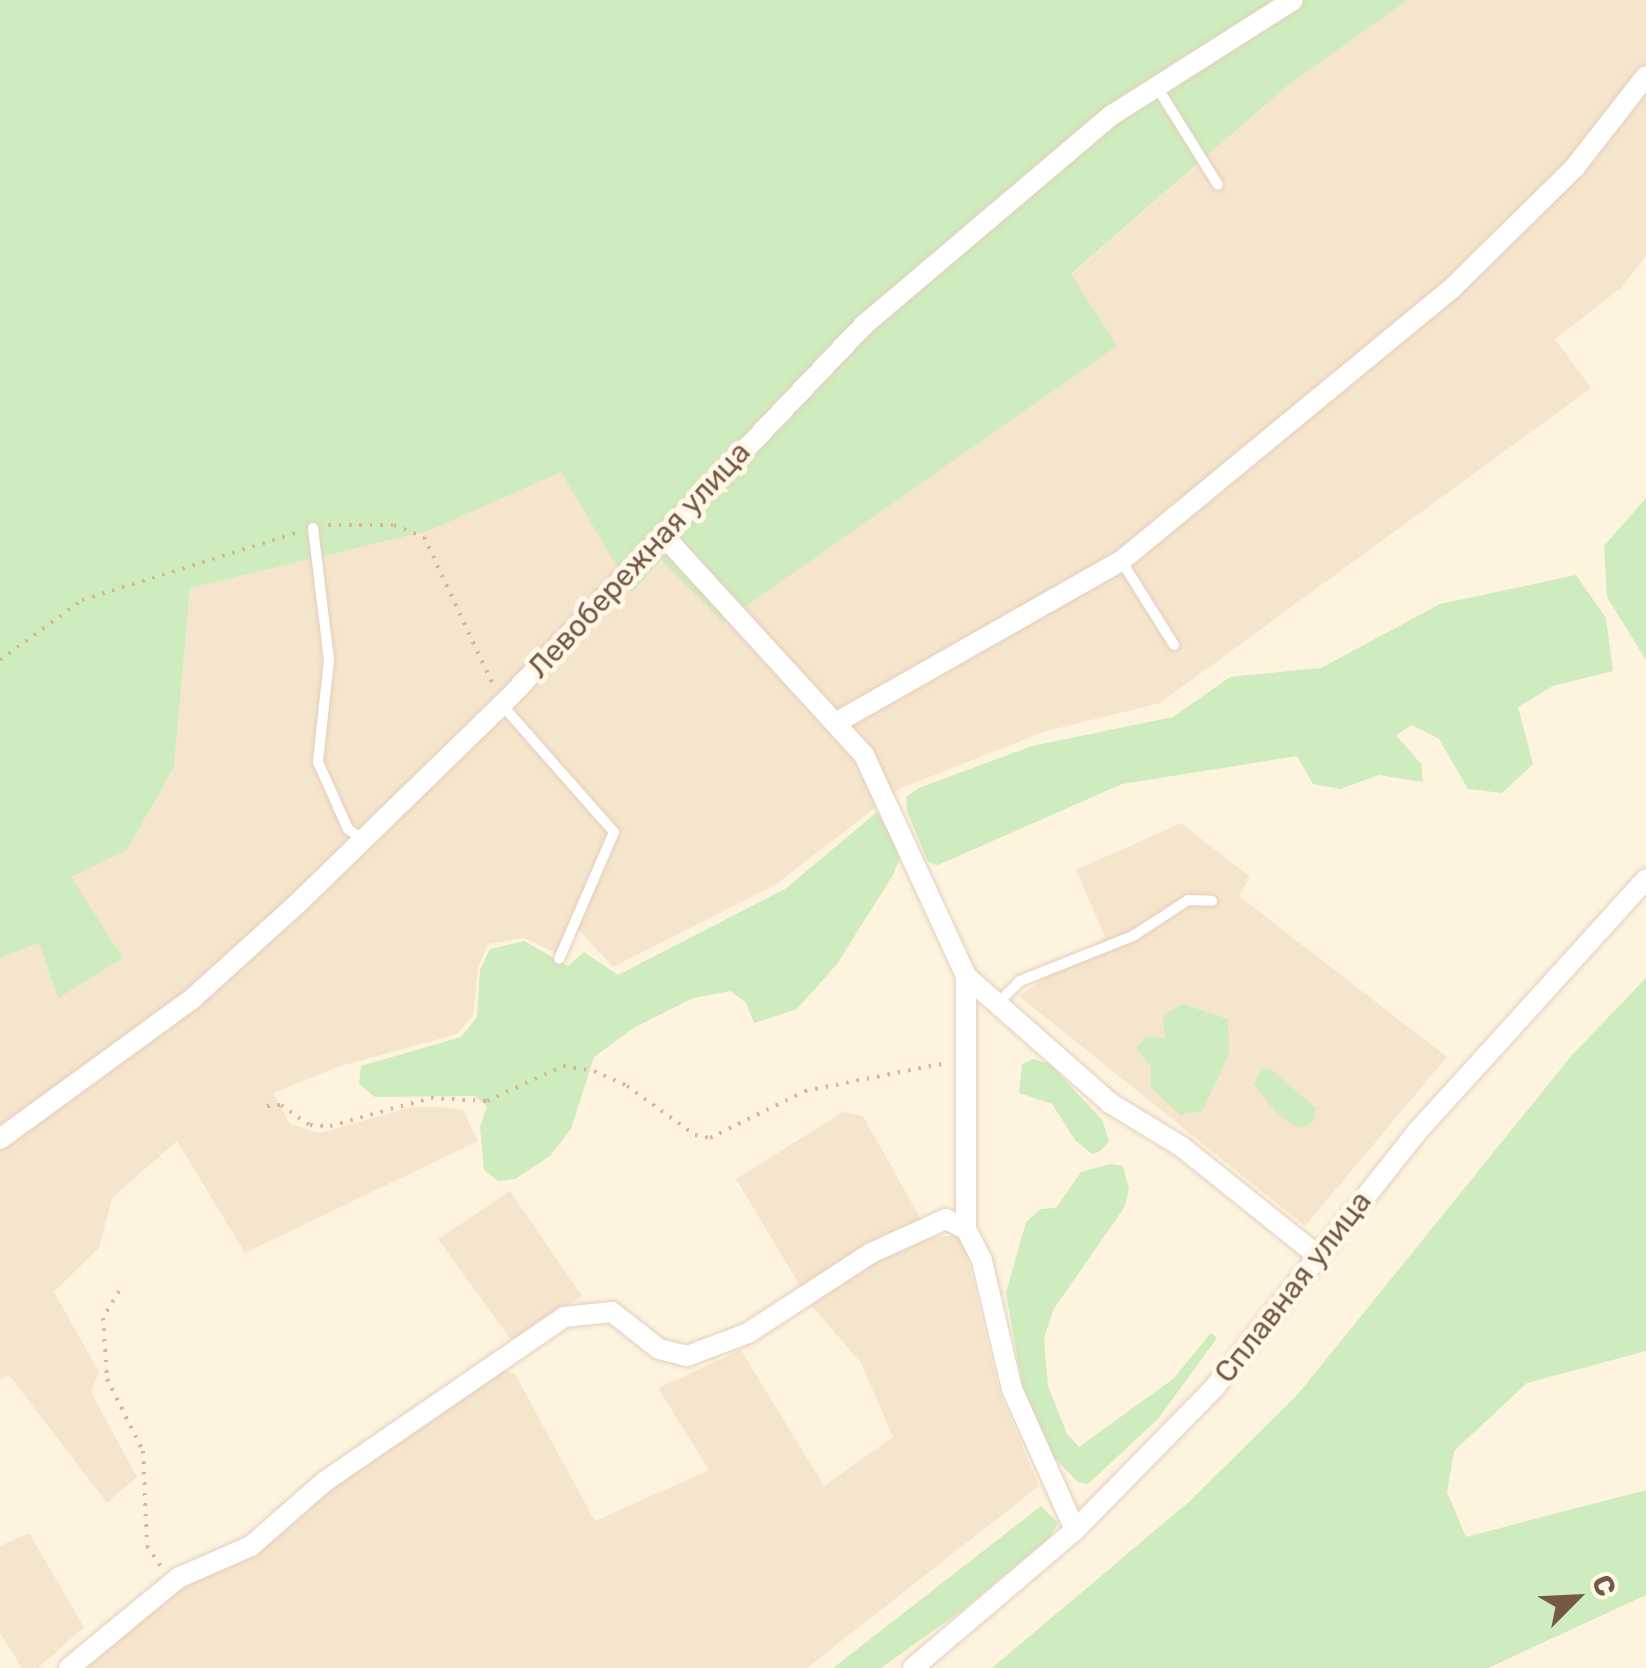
<!DOCTYPE html>
<html>
<head>
<meta charset="utf-8">
<style>
	body { margin:0 }
	#map { position:relative; width:1646px; height:1668px; overflow:hidden; background:#fef3df; font-family:Rubik,sans-serif }
	div>[style] { position:absolute }
	[style*='--x'] { left:calc(var(--x)*1px); top:calc(var(--y)*1px); width:calc(var(--w)*1px); rotate:calc(var(--a)*1deg) }
	.residential>* { inset:0; background:#f6e5cd }
	.green>* { inset:0; background:#ceecbd }
	.path>* { height:4px; margin-top:-2px; transform-origin:0; background:repeating-linear-gradient(90deg,#d9b598 0 2.5px,transparent 0 10.5px) }
	.roads { filter:drop-shadow(0 0 2px #e2cfbb) drop-shadow(0 0 2px #e2cfbb) }
	.lane>* { height:10px; margin:-5px; padding:0 5px; transform-origin:5px; border-radius:5px; background:#fff }
	.street>* { height:20px; margin:-10px; padding:0 10px; transform-origin:10px; border-radius:10px; background:#fff }
	span { translate:-50% -50%; white-space:nowrap; text-align:center; line-height:1.15; -webkit-text-stroke:10px #fff7e7; paint-order:stroke }
	.street-label { font-size:30px; color:#755945 }
	.north { position:absolute; left:1526px; top:1548px; width:100px; height:100px; -webkit-text-stroke:8px #fff7e7; paint-order:stroke; rotate:66deg; font-size:28px; font-weight:700; line-height:40px; text-align:center; color:#755945 }
	.north::after { content:''; display:block; margin:auto; width:35px; height:45px; background:#755945; clip-path:polygon(50% 0,100% 100%,50% 72%,0 100%) }
</style>
</head>
<body>
<div id="map">
	<div class="residential">
		<div style="clip-path:polygon(1408px 0,1646px 0,1646px 256px,1621px 288px,1555px 339px,1591px 388px,1160px 703px,1043px 732px,899px 789px,775px 885px,613px 967px,578px 929px,555px 952px,524px 938px,488px 944px,478px 968px,473px 1016px,457px 1034px,337px 1067px,273px 1093px,290px 1124px,319px 1133px,412px 1107px,441px 1107px,463px 1110px,478px 1141px,245px 1253px,177px 1141px,112px 1198px,99px 1248px,54px 1292px,99px 1372px,91px 1392px,137px 1477px,107px 1503px,9px 1375px,0 1380px,0 958px,39px 942px,58px 997px,123px 958px,70px 877px,127px 850px,174px 769px,190px 588px,428px 531px,561px 471px,632px 591px,661px 560px,1116px 347px,1071px 275px,1288px 85px)"></div>
		<div style="clip-path:polygon(1181px 823px,1250px 877px,1239px 896px,1447px 1057px,1305px 1226px,1019px 996px,1105px 937px,1076px 870px)"></div>
		<div style="clip-path:polygon(843px 1112px,863px 1116px,931px 1237px,962px 1235px,999px 1391px,1039px 1486px,807px 1668px,80px 1668px,108px 1633px,500px 1369px,515px 1374px,595px 1521px,709px 1470px,658px 1388px,741px 1350px,824px 1486px,893px 1437px,861px 1363px,812px 1306px,736px 1179px)"></div>
		<div style="clip-path:polygon(510px 1191px,582px 1296px,511px 1340px,438px 1239px)"></div>
		<div style="clip-path:polygon(29px 1533px,84px 1627px,38px 1668px,22px 1668px,0 1633px,0 1546px)"></div>
	</div>
	<div class="green">
		<div style="clip-path:polygon(0 0,1408px 0,1288px 85px,1071px 274px,1117px 346px,723px 622px,661px 560px,632px 592px,561px 472px,428px 531px,190px 588px,174px 768px,127px 850px,71px 877px,123px 958px,58px 998px,39px 943px,0 958px)"></div>
		<div style="clip-path:polygon(1646px 498px,1646px 660px,1607px 597px,1604px 546px)"></div>
		<div style="clip-path:polygon(1576px 575px,1606px 618px,1613px 671px,1553px 686px,1518px 707px,1533px 764px,1502px 793px,1468px 789px,1439px 739px,1412px 725px,1396px 735px,1421px 764px,1423px 782px,1379px 775px,1340px 789px,1313px 784px,1297px 756px,1122px 784px,938px 865px,928px 862px,907px 811px,906px 797px,919px 788px,1032px 746px,1173px 717px,1230px 677px,1321px 668px,1440px 604px)"></div>
		<div style="clip-path:polygon(877px 812px,902px 853px,893px 875px,837px 964px,797px 1009px,754px 1023px,746px 1003px,731px 991px,693px 998px,635px 1027px,594px 1057px,571px 1129px,550px 1156px,515px 1179px,498px 1181px,484px 1170px,480px 1127px,487px 1106px,475px 1096px,375px 1097px,359px 1084px,361px 1066px,461px 1037px,477px 1017px,480px 970px,490px 949px,524px 941px,568px 966px,584px 952px,618px 975px,785px 889px)"></div>
		<div style="clip-path:polygon(1646px 978px,1646px 1351px,1527px 1383px,1454px 1451px,1447px 1492px,1466px 1537px,1646px 1490px,1646px 1595px,1488px 1668px,992px 1668px,1190px 1501px,1298px 1394px,1573px 1054px)"></div>
		<div style="clip-path:polygon(1182px 1004px,1228px 1019px,1229px 1055px,1202px 1111px,1180px 1115px,1151px 1087px,1151px 1067px,1136px 1048px,1146px 1037px,1165px 1038px,1163px 1015px)"></div>
		<div style="clip-path:polygon(1033px 1059px,1050px 1064px,1103px 1121px,1109px 1142px,1100px 1151px,1092px 1154px,1075px 1140px,1052px 1104px,1019px 1093px,1022px 1064px)"></div>
		<div style="clip-path:polygon(1261px 1069px,1272px 1070px,1316px 1108px,1312px 1123px,1299px 1128px,1277px 1114px,1254px 1084px)"></div>
		<div style="clip-path:polygon(1110px 1164px,1123px 1166px,1129px 1189px,1124px 1208px,1053px 1310px,1044px 1339px,1048px 1386px,1067px 1434px,1079px 1447px,1173px 1379px,1211px 1333px,1217px 1338px,1158px 1419px,1088px 1484px,1078px 1482px,1051px 1454px,1023px 1389px,1006px 1293px,1026px 1222px,1041px 1209px,1056px 1208px,1081px 1172px)"></div>
		<div style="clip-path:polygon(1041px 1506px,1058px 1523px,1050px 1537px,961px 1611px,881px 1668px,833px 1668px)"></div>
	</div>
	<div class="path">
		<div style="--x:328;--y:525;--w:66;--a:0"></div>
		<div style="--x:394;--y:525;--w:32;--a:22"></div>
		<div style="--x:424;--y:537;--w:166;--a:65"></div>
		<div style="--x:0;--y:660;--w:102;--a:-36.2"></div>
		<div style="--x:82;--y:600;--w:227;--a:-17.4"></div>
		<div style="--x:267;--y:1106;--w:14;--a:-4"></div>
		<div style="--x:281;--y:1105;--w:35;--a:35"></div>
		<div style="--x:310;--y:1125;--w:20;--a:3"></div>
		<div style="--x:330;--y:1126;--w:105;--a:-15.5"></div>
		<div style="--x:431;--y:1098;--w:56;--a:3.1"></div>
		<div style="--x:487;--y:1101;--w:84;--a:-24.7"></div>
		<div style="--x:563;--y:1066;--w:31;--a:9"></div>
		<div style="--x:594;--y:1071;--w:36;--a:24"></div>
		<div style="--x:627;--y:1086;--w:84;--a:35.8"></div>
		<div style="--x:695;--y:1135;--w:15;--a:11"></div>
		<div style="--x:710;--y:1138;--w:106;--a:-26.3"></div>
		<div style="--x:805;--y:1091;--w:145;--a:-11.2"></div>
		<div style="--x:119;--y:1291;--w:31;--a:121"></div>
		<div style="--x:103;--y:1318;--w:61;--a:86.2"></div>
		<div style="--x:107;--y:1379;--w:80;--a:63.4"></div>
		<div style="--x:143;--y:1451;--w:95;--a:87.6"></div>
		<div style="--x:147;--y:1546;--w:27;--a:56"></div>
	</div>
	<div class="roads">
		<div class="lane">
			<div style="--x:1157;--y:87;--w:115;--a:58.1"></div>
			<div style="--x:313;--y:528;--w:133;--a:83.1"></div>
			<div style="--x:329;--y:660;--w:103;--a:96.2"></div>
			<div style="--x:318;--y:762;--w:73;--a:65.9"></div>
			<div style="--x:348;--y:829;--w:17;--a:36"></div>
			<div style="--x:1122;--y:562;--w:98;--a:57.9"></div>
			<div style="--x:502;--y:705;--w:169;--a:48.6"></div>
			<div style="--x:614;--y:832;--w:138;--a:113.4"></div>
			<div style="--x:998;--y:1003;--w:31;--a:-45"></div>
			<div style="--x:1020;--y:981;--w:122;--a:-21.7"></div>
			<div style="--x:1133;--y:936;--w:66;--a:-33.2"></div>
			<div style="--x:1188;--y:900;--w:24;--a:2"></div>
		</div>
		<div class="street">
			<div style="--x:663;--y:535;--w:298;--a:47.6"></div>
			<div style="--x:864;--y:755;--w:243;--a:65.2"></div>
			<div style="--x:966;--y:976;--w:192;--a:41.4"></div>
			<div style="--x:1110;--y:1103;--w:84;--a:31.4"></div>
			<div style="--x:1182;--y:1147;--w:173;--a:38.7"></div>
			<div style="--x:839;--y:721;--w:324;--a:-29.6"></div>
			<div style="--x:1121;--y:561;--w:426;--a:-39.5"></div>
			<div style="--x:1450;--y:290;--w:175;--a:-44.5"></div>
			<div style="--x:1575;--y:167;--w:115;--a:-52"></div>
			<div style="--x:0;--y:1139;--w:238;--a:-36.1"></div>
			<div style="--x:192;--y:999;--w:140;--a:-42.1"></div>
			<div style="--x:296;--y:905;--w:287;--a:-44.2"></div>
			<div style="--x:502;--y:705;--w:525;--a:-46.39"></div>
			<div style="--x:864;--y:325;--w:325;--a:-40.3"></div>
			<div style="--x:1112;--y:115;--w:214;--a:-32.4"></div>
			<div style="--x:966;--y:1229;--w:253;--a:-90"></div>
			<div style="--x:69;--y:1668;--w:141;--a:-39.5"></div>
			<div style="--x:178;--y:1578;--w:80;--a:-23.7"></div>
			<div style="--x:251;--y:1546;--w:97;--a:-41.2"></div>
			<div style="--x:324;--y:1482;--w:291;--a:-34.5"></div>
			<div style="--x:564;--y:1317;--w:48;--a:-5.9"></div>
			<div style="--x:612;--y:1312;--w:60;--a:38.2"></div>
			<div style="--x:659;--y:1349;--w:29;--a:14"></div>
			<div style="--x:687;--y:1356;--w:65;--a:-20.7"></div>
			<div style="--x:748;--y:1333;--w:147;--a:-33"></div>
			<div style="--x:871;--y:1253;--w:82;--a:-24.4"></div>
			<div style="--x:946;--y:1219;--w:22;--a:27"></div>
			<div style="--x:966;--y:1229;--w:36;--a:63"></div>
			<div style="--x:982;--y:1261;--w:131;--a:76.8"></div>
			<div style="--x:1012;--y:1389;--w:154;--a:65.9"></div>
			<div style="--x:913;--y:1668;--w:213;--a:-40.4"></div>
			<div style="--x:1075;--y:1530;--w:199;--a:-45.6"></div>
			<div style="--x:1214;--y:1388;--w:324;--a:-51.6"></div>
			<div style="--x:1415;--y:1134;--w:344;--a:-47.8"></div>
		</div>
	</div>
	<div class="street-label">
		<span style="left:639px;top:560px;rotate:-47deg">Левобережная улица</span>
		<span style="left:1293px;top:1287px;rotate:-52deg">Сплавная улица</span>
	</div>
	<div class="north">С</div>
</div>
</body>
</html>
